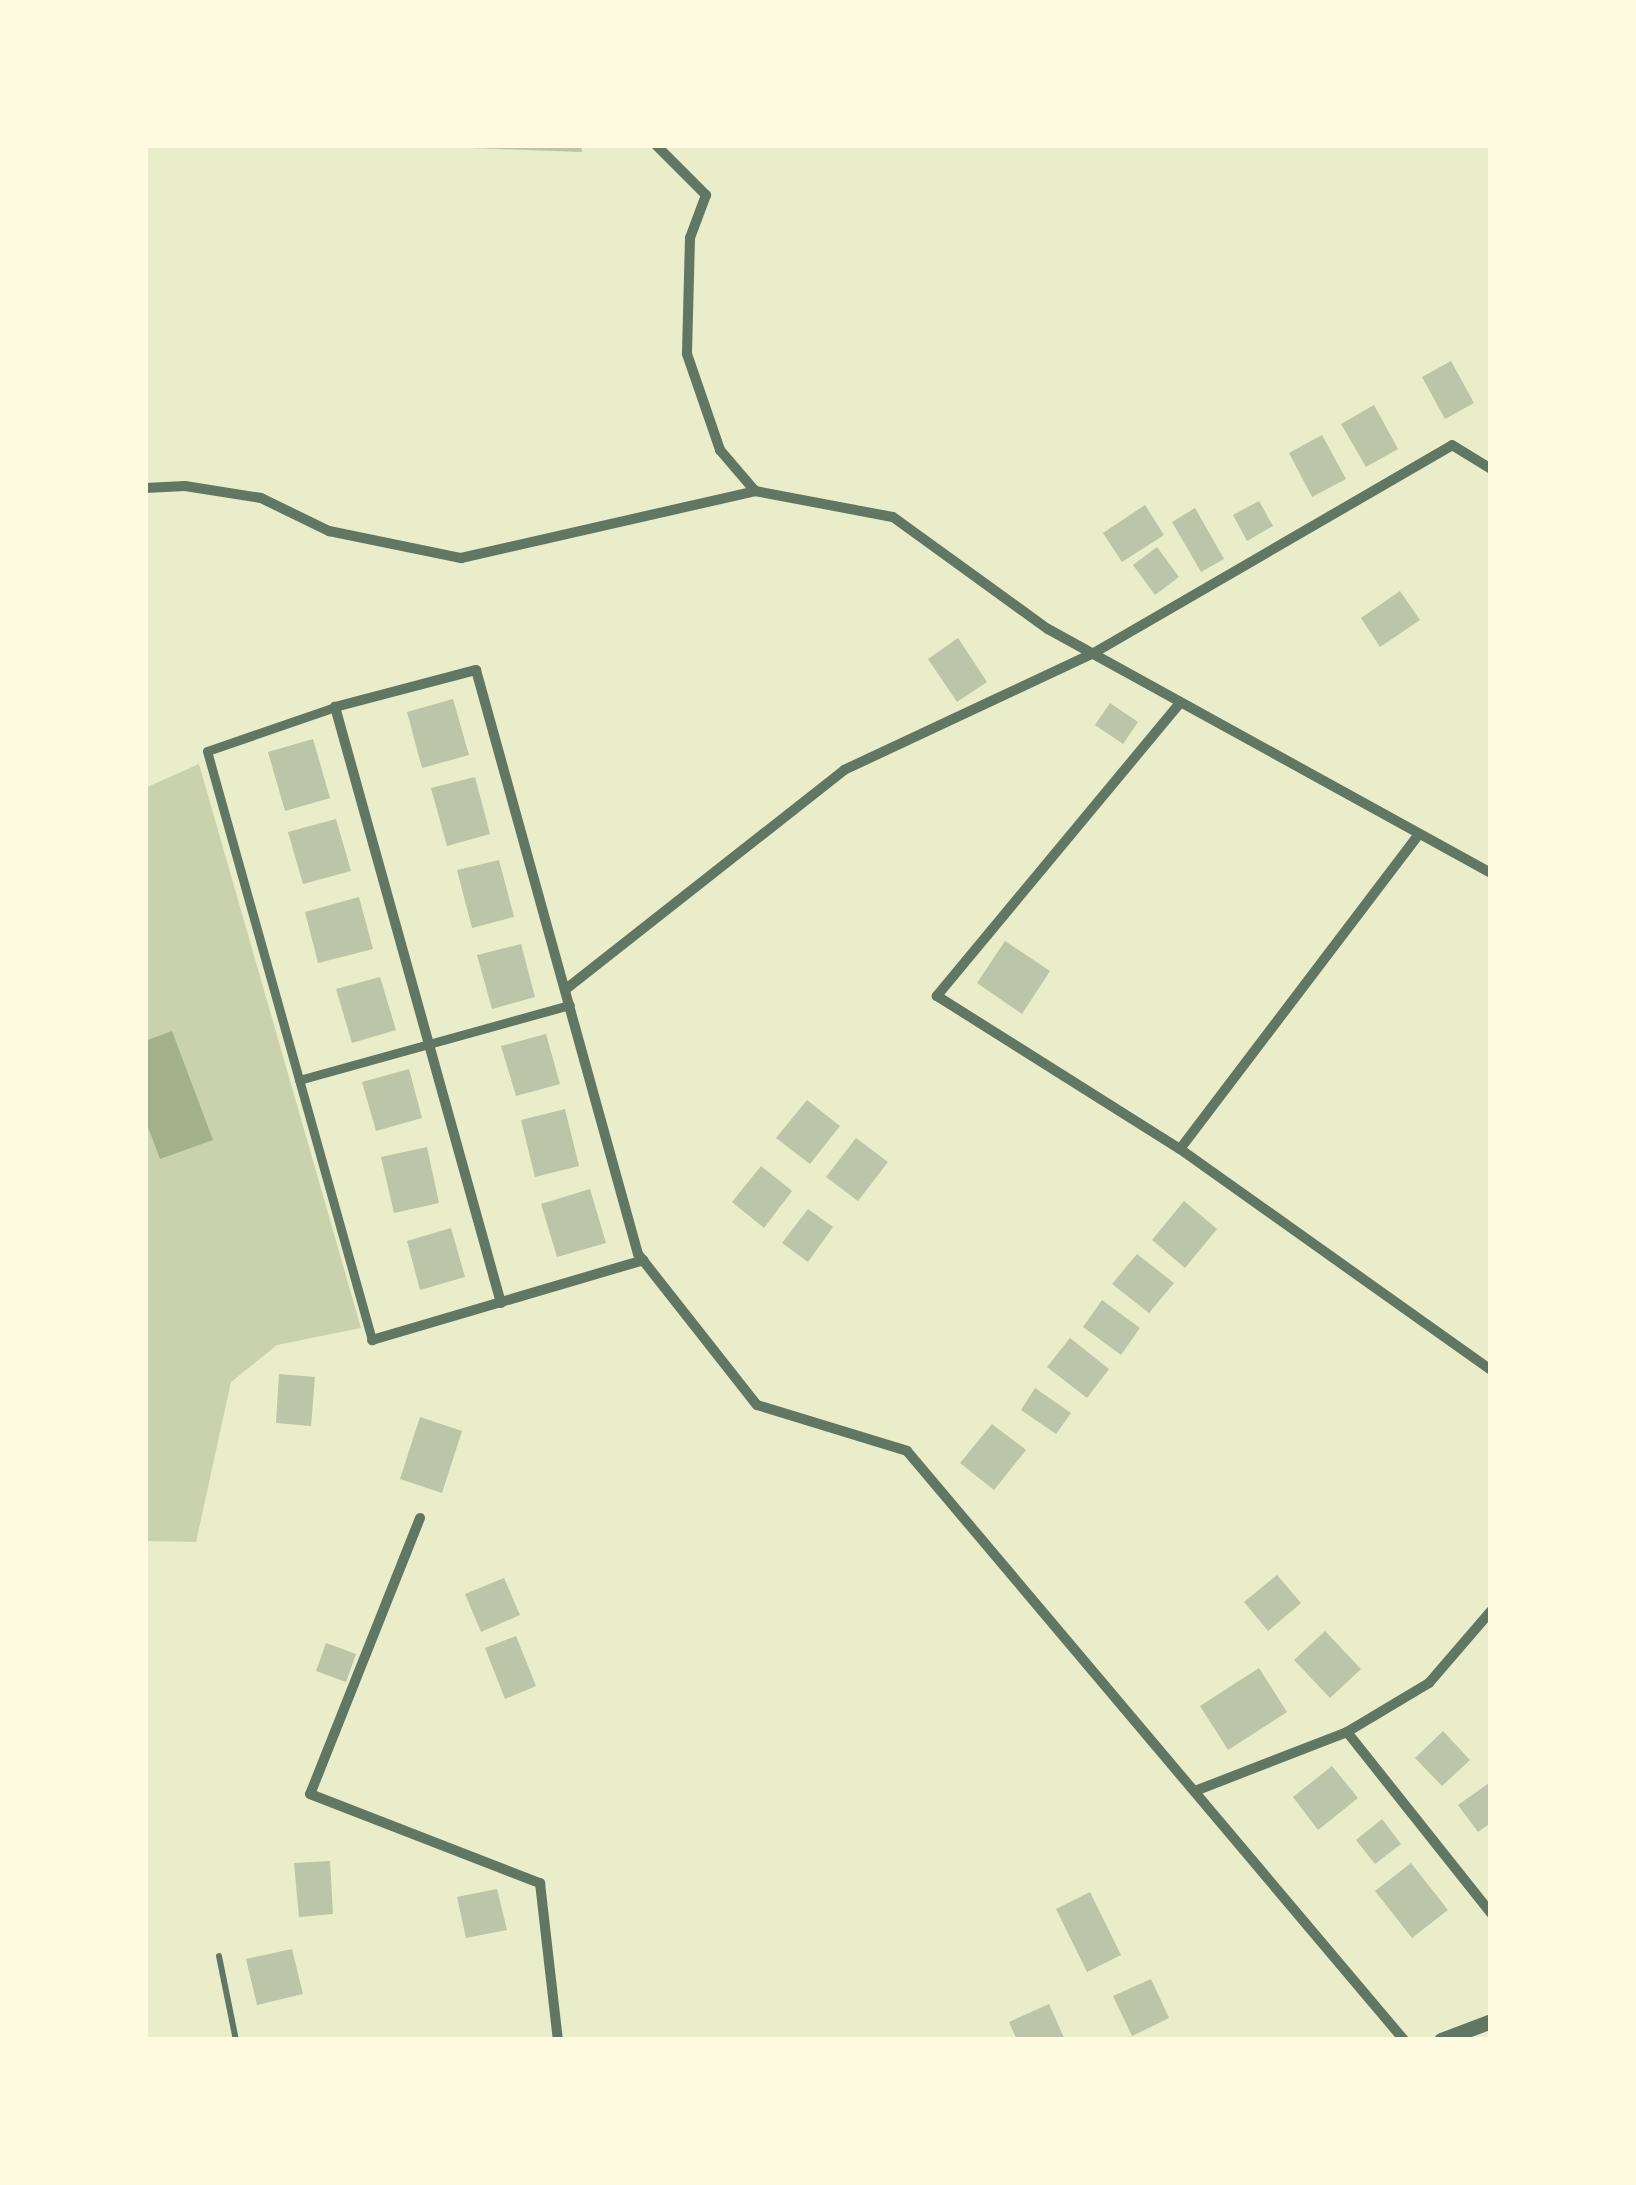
<!DOCTYPE html>
<html>
<head>
<meta charset="utf-8">
<style>
	body { margin:0 }
	#map { position:relative; width:1636px; height:2185px; overflow:hidden; background:#e9edc9; font-family:"Open Sans",sans-serif }
	div>[style] { position:absolute }
	[style*='--x'] { left:calc(var(--x)*1px); top:calc(var(--y)*1px); width:calc(var(--w)*1px); rotate:calc(var(--a)*1deg) }
	.green>* { inset:0; background:#cad2ad }
	.water>* { inset:0; background:#a3b18a }
	.building>* { inset:0; background:#bcc5a7 }
	.service>* { height:6px; margin:-3px; padding:0 3px; transform-origin:3px; border-radius:3px; background:#617663 }
	.pedestrian>* { height:9px; margin:-4.5px; padding:0 4.5px; transform-origin:4.5px; border-radius:4.5px; background:#617663 }
	.minor>* { height:10px; margin:-5px; padding:0 5px; transform-origin:5px; border-radius:5px; background:#617663 }
	.tertiary>* { height:15px; margin:-7.5px; padding:0 7.5px; transform-origin:7.5px; border-radius:7.5px; background:#617663 }
	span { translate:-50% -50%; white-space:nowrap; text-align:center; line-height:1.15; -webkit-text-stroke:9px #fefae0; paint-order:stroke }
	.frame { position:absolute; inset:0; border:148px solid #fefae0; pointer-events:none }
</style>
</head>
<body>
<div id="map">
	<div class="green">
		<div style="clip-path:polygon(199px 764px,361px 1328px,277px 1345px,231px 1382px,196px 1542px,145px 1541px,145px 788px)"></div>
	</div>
	<div class="water">
		<div style="clip-path:polygon(172px 1031px,213px 1140px,160px 1159px,145px 1119px,145px 1041px)"></div>
	</div>
	<div class="building">
		<div style="clip-path:polygon(472px 145px,581px 145px,582px 152px,472px 148px)"></div>
		<div style="clip-path:polygon(1451px 361px,1474px 403px,1445px 419px,1422px 377px)"></div>
		<div style="clip-path:polygon(1374px 405px,1398px 449px,1366px 467px,1341px 424px)"></div>
		<div style="clip-path:polygon(1322px 435px,1346px 479px,1312px 497px,1289px 453px)"></div>
		<div style="clip-path:polygon(1259px 501px,1273px 526px,1247px 541px,1233px 515px)"></div>
		<div style="clip-path:polygon(1145px 505px,1164px 535px,1122px 562px,1103px 533px)"></div>
		<div style="clip-path:polygon(1195px 508px,1224px 559px,1201px 572px,1172px 522px)"></div>
		<div style="clip-path:polygon(1157px 547px,1179px 577px,1155px 595px,1133px 565px)"></div>
		<div style="clip-path:polygon(1400px 591px,1420px 620px,1380px 647px,1361px 618px)"></div>
		<div style="clip-path:polygon(958px 638px,987px 682px,957px 702px,928px 659px)"></div>
		<div style="clip-path:polygon(453px 699px,469px 755px,422px 768px,407px 712px)"></div>
		<div style="clip-path:polygon(1110px 703px,1138px 722px,1123px 744px,1095px 725px)"></div>
		<div style="clip-path:polygon(313px 739px,330px 798px,285px 811px,268px 752px)"></div>
		<div style="clip-path:polygon(475px 777px,490px 834px,447px 846px,431px 788px)"></div>
		<div style="clip-path:polygon(336px 819px,351px 871px,303px 884px,288px 832px)"></div>
		<div style="clip-path:polygon(499px 860px,514px 917px,472px 928px,457px 870px)"></div>
		<div style="clip-path:polygon(359px 897px,373px 949px,318px 963px,305px 912px)"></div>
		<div style="clip-path:polygon(1005px 941px,1050px 971px,1022px 1014px,977px 983px)"></div>
		<div style="clip-path:polygon(521px 944px,535px 997px,492px 1009px,477px 955px)"></div>
		<div style="clip-path:polygon(380px 977px,396px 1030px,352px 1043px,336px 989px)"></div>
		<div style="clip-path:polygon(546px 1034px,560px 1084px,516px 1096px,501px 1046px)"></div>
		<div style="clip-path:polygon(409px 1069px,422px 1118px,376px 1131px,362px 1082px)"></div>
		<div style="clip-path:polygon(807px 1100px,840px 1126px,810px 1164px,776px 1138px)"></div>
		<div style="clip-path:polygon(565px 1109px,579px 1166px,535px 1177px,521px 1120px)"></div>
		<div style="clip-path:polygon(856px 1138px,888px 1162px,858px 1201px,826px 1177px)"></div>
		<div style="clip-path:polygon(427px 1147px,439px 1203px,394px 1213px,381px 1157px)"></div>
		<div style="clip-path:polygon(761px 1166px,792px 1191px,764px 1228px,732px 1202px)"></div>
		<div style="clip-path:polygon(590px 1189px,606px 1243px,557px 1257px,541px 1204px)"></div>
		<div style="clip-path:polygon(1184px 1201px,1217px 1229px,1185px 1268px,1152px 1240px)"></div>
		<div style="clip-path:polygon(808px 1209px,833px 1227px,808px 1262px,782px 1243px)"></div>
		<div style="clip-path:polygon(451px 1228px,465px 1277px,420px 1290px,407px 1241px)"></div>
		<div style="clip-path:polygon(1137px 1254px,1174px 1283px,1149px 1313px,1112px 1284px)"></div>
		<div style="clip-path:polygon(1102px 1300px,1140px 1328px,1121px 1355px,1083px 1327px)"></div>
		<div style="clip-path:polygon(1070px 1338px,1109px 1369px,1087px 1398px,1047px 1367px)"></div>
		<div style="clip-path:polygon(279px 1374px,315px 1377px,311px 1426px,276px 1423px)"></div>
		<div style="clip-path:polygon(1035px 1388px,1071px 1413px,1056px 1434px,1021px 1410px)"></div>
		<div style="clip-path:polygon(420px 1417px,462px 1431px,442px 1493px,400px 1479px)"></div>
		<div style="clip-path:polygon(992px 1424px,1026px 1450px,994px 1490px,960px 1463px)"></div>
		<div style="clip-path:polygon(1277px 1575px,1301px 1603px,1268px 1631px,1244px 1602px)"></div>
		<div style="clip-path:polygon(504px 1578px,520px 1615px,481px 1632px,465px 1594px)"></div>
		<div style="clip-path:polygon(1325px 1631px,1361px 1669px,1330px 1698px,1294px 1660px)"></div>
		<div style="clip-path:polygon(516px 1636px,536px 1686px,505px 1699px,485px 1648px)"></div>
		<div style="clip-path:polygon(326px 1643px,356px 1654px,346px 1682px,316px 1671px)"></div>
		<div style="clip-path:polygon(1259px 1668px,1287px 1712px,1228px 1750px,1200px 1706px)"></div>
		<div style="clip-path:polygon(1443px 1731px,1470px 1760px,1442px 1786px,1415px 1758px)"></div>
		<div style="clip-path:polygon(1332px 1766px,1358px 1798px,1318px 1830px,1293px 1797px)"></div>
		<div style="clip-path:polygon(1489px 1783px,1491px 1823px,1478px 1832px,1458px 1805px)"></div>
		<div style="clip-path:polygon(1382px 1819px,1401px 1844px,1375px 1864px,1356px 1840px)"></div>
		<div style="clip-path:polygon(330px 1861px,333px 1914px,299px 1917px,294px 1863px)"></div>
		<div style="clip-path:polygon(1411px 1863px,1448px 1910px,1412px 1938px,1375px 1891px)"></div>
		<div style="clip-path:polygon(497px 1889px,507px 1930px,466px 1938px,457px 1897px)"></div>
		<div style="clip-path:polygon(1090px 1892px,1121px 1955px,1087px 1972px,1056px 1909px)"></div>
		<div style="clip-path:polygon(292px 1949px,303px 1994px,257px 2005px,246px 1959px)"></div>
		<div style="clip-path:polygon(1151px 1979px,1169px 2018px,1132px 2036px,1113px 1996px)"></div>
		<div style="clip-path:polygon(1049px 2004px,1065px 2040px,1017px 2040px,1009px 2022px)"></div>
	</div>
	<div class="service">
		<div style="--x:219;--y:1956;--w:86;--a:78.6"></div>
	</div>
	<div class="pedestrian">
		<div style="--x:335;--y:707;--w:135;--a:161"></div>
		<div style="--x:207;--y:751;--w:612;--a:74.35"></div>
		<div style="--x:299;--y:1080;--w:281;--a:-15.5"></div>
	</div>
	<div class="minor">
		<div style="--x:656;--y:145;--w:71;--a:45"></div>
		<div style="--x:706;--y:195;--w:46;--a:110.4"></div>
		<div style="--x:690;--y:238;--w:116;--a:91.5"></div>
		<div style="--x:687;--y:354;--w:102;--a:71"></div>
		<div style="--x:720;--y:450;--w:54;--a:49.5"></div>
		<div style="--x:755;--y:491;--w:140;--a:10.7"></div>
		<div style="--x:893;--y:517;--w:191;--a:35.9"></div>
		<div style="--x:1048;--y:629;--w:506;--a:28.85"></div>
		<div style="--x:145;--y:488;--w:40;--a:-2.9"></div>
		<div style="--x:185;--y:486;--w:77;--a:9"></div>
		<div style="--x:261;--y:498;--w:76;--a:25.9"></div>
		<div style="--x:329;--y:531;--w:135;--a:11.6"></div>
		<div style="--x:461;--y:558;--w:302;--a:-12.8"></div>
		<div style="--x:1180;--y:703;--w:381;--a:129.7"></div>
		<div style="--x:937;--y:996;--w:287;--a:32.2"></div>
		<div style="--x:1180;--y:1149;--w:382;--a:35.4"></div>
		<div style="--x:566;--y:989;--w:354;--a:-38.2"></div>
		<div style="--x:844;--y:770;--w:274;--a:-25.1"></div>
		<div style="--x:1092;--y:654;--w:416;--a:-30.1"></div>
		<div style="--x:1452;--y:445;--w:46;--a:31.6"></div>
		<div style="--x:1180;--y:1149;--w:395;--a:-52.8"></div>
		<div style="--x:501;--y:1303;--w:619;--a:-105.56"></div>
		<div style="--x:335;--y:707;--w:146;--a:-14.7"></div>
		<div style="--x:476;--y:670;--w:606;--a:74.5"></div>
		<div style="--x:638;--y:1254;--w:192;--a:51.8"></div>
		<div style="--x:757;--y:1405;--w:157;--a:17"></div>
		<div style="--x:907;--y:1451;--w:771;--a:49.84"></div>
		<div style="--x:372;--y:1340;--w:283;--a:-16.4"></div>
		<div style="--x:420;--y:1518;--w:297;--a:111.7"></div>
		<div style="--x:310;--y:1794;--w:247;--a:21.2"></div>
		<div style="--x:540;--y:1883;--w:158;--a:83.5"></div>
		<div style="--x:1347;--y:1732;--w:231;--a:51.5"></div>
		<div style="--x:1195;--y:1791;--w:163;--a:-21.2"></div>
		<div style="--x:1347;--y:1732;--w:96;--a:-30.9"></div>
		<div style="--x:1429;--y:1683;--w:95;--a:-49.3"></div>
	</div>
	<div class="tertiary">
		<div style="--x:1441;--y:2040;--w:53;--a:-20.8"></div>
	</div>
	<div class="frame"></div>
</div>
</body>
</html>
